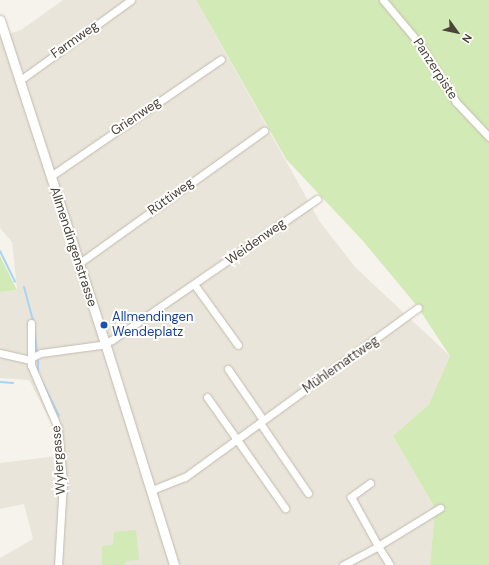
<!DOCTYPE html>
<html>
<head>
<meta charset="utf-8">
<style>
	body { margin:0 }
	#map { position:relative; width:489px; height:565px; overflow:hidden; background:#f6f3ec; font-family:"DM Sans",sans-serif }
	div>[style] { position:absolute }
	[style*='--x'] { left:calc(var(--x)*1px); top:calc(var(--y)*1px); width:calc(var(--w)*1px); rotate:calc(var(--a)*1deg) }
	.residential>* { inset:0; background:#eae5da }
	.green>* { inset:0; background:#d2eab5 }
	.stream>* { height:2px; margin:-1px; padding:0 1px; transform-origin:1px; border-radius:1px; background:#a9d4f2 }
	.roads { filter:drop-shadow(0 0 1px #c2bbae) drop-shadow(0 0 1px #c2bbae) }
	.minor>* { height:7px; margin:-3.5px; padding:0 3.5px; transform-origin:3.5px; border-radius:3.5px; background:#fff }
	.tertiary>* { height:9px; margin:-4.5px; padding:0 4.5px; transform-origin:4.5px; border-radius:4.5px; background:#fff }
	.dots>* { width:11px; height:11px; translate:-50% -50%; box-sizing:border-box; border:2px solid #fff; border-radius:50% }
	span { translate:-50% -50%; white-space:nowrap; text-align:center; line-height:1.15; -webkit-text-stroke:4px #fff; paint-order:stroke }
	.street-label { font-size:13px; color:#4b4439 }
	.transit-label { font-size:13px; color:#164399 }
	.left { translate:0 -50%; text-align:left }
	.north { position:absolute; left:437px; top:12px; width:40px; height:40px; -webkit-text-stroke:3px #fff; paint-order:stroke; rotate:123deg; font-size:11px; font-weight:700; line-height:16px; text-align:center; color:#4b4439 }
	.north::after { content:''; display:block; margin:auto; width:14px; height:18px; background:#4b4439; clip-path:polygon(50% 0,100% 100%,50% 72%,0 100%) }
</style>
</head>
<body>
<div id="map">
	<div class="residential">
		<div style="clip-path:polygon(63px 0,196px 0,320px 222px,356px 268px,450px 356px,429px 404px,393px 436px,435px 508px,430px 565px,0 565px,0 558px,33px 539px,24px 504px,0 509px,0 463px,57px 456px,54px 428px,29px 380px,0 378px,0 292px,17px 290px,12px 242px,0 228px,0 37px,21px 30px)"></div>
	</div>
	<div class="green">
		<div style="clip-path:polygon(196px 0,489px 0,489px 565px,430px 565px,435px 508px,393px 436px,429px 404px,450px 356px,417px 306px,363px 241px,286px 159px)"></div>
		<div style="clip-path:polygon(0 256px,17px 290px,0 292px)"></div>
		<div style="clip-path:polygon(136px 530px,139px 560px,126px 561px,124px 565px,102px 565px,102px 546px,113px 545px,114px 532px)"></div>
	</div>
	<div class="stream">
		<div style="--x:0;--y:251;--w:34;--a:64"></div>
		<div style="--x:24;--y:287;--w:35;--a:75"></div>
		<div style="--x:34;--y:327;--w:24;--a:83"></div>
		<div style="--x:38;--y:374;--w:16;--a:-90"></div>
		<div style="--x:41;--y:380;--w:40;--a:63.4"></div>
		<div style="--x:0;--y:382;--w:13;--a:4"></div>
	</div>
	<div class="roads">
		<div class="minor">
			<div style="--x:383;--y:0;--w:56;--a:50.1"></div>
			<div style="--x:419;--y:43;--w:70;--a:57.9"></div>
			<div style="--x:456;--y:102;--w:48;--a:46.7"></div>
			<div style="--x:19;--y:81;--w:138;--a:-35.9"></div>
			<div style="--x:51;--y:176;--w:206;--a:-34.5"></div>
			<div style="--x:78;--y:264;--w:229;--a:-35.6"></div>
			<div style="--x:194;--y:284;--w:75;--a:54.2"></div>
			<div style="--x:31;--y:323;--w:42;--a:90"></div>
			<div style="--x:31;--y:365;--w:69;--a:66.8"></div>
			<div style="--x:58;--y:428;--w:54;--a:84.7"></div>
			<div style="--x:63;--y:482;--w:83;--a:93.4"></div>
			<div style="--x:0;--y:353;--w:31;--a:13"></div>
			<div style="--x:31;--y:358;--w:11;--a:-27"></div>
			<div style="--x:41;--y:353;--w:60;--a:-7.7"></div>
			<div style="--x:100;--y:345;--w:13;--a:-23"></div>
			<div style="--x:112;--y:340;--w:249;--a:-34.5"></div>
			<div style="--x:228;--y:369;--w:62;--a:55.5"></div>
			<div style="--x:207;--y:397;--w:136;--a:54.9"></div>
			<div style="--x:260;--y:423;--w:85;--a:55.6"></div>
			<div style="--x:370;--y:483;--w:24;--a:144"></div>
			<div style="--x:351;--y:497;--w:56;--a:61.1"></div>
			<div style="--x:378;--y:546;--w:73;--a:-31.5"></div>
			<div style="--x:152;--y:490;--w:35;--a:-22"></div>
			<div style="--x:185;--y:477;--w:288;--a:-36"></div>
			<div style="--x:343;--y:565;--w:40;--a:-28"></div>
			<div style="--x:378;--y:546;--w:22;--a:58"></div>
		</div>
		<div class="tertiary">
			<div style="--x:0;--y:20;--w:340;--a:72"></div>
			<div style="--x:105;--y:343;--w:232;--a:72.7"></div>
		</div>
	</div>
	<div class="dots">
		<div style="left:104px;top:325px;background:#1a4fb4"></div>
	</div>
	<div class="street-label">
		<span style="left:75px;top:40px;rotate:-35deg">Farmweg</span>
		<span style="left:435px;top:69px;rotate:57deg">Panzerpiste</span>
		<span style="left:136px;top:117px;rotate:-34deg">Grienweg</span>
		<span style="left:171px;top:197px;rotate:-36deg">Rüttiweg</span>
		<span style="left:256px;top:242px;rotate:-35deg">Weidenweg</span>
		<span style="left:73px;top:247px;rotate:72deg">Allmendingenstrasse</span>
		<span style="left:341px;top:365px;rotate:-35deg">Mühlemattweg</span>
		<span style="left:59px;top:460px;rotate:-94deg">Wylergasse</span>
	</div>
	<div class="transit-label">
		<span class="left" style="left:112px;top:325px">Allmendingen<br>Wendeplatz</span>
	</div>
	<div class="north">N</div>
</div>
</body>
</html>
